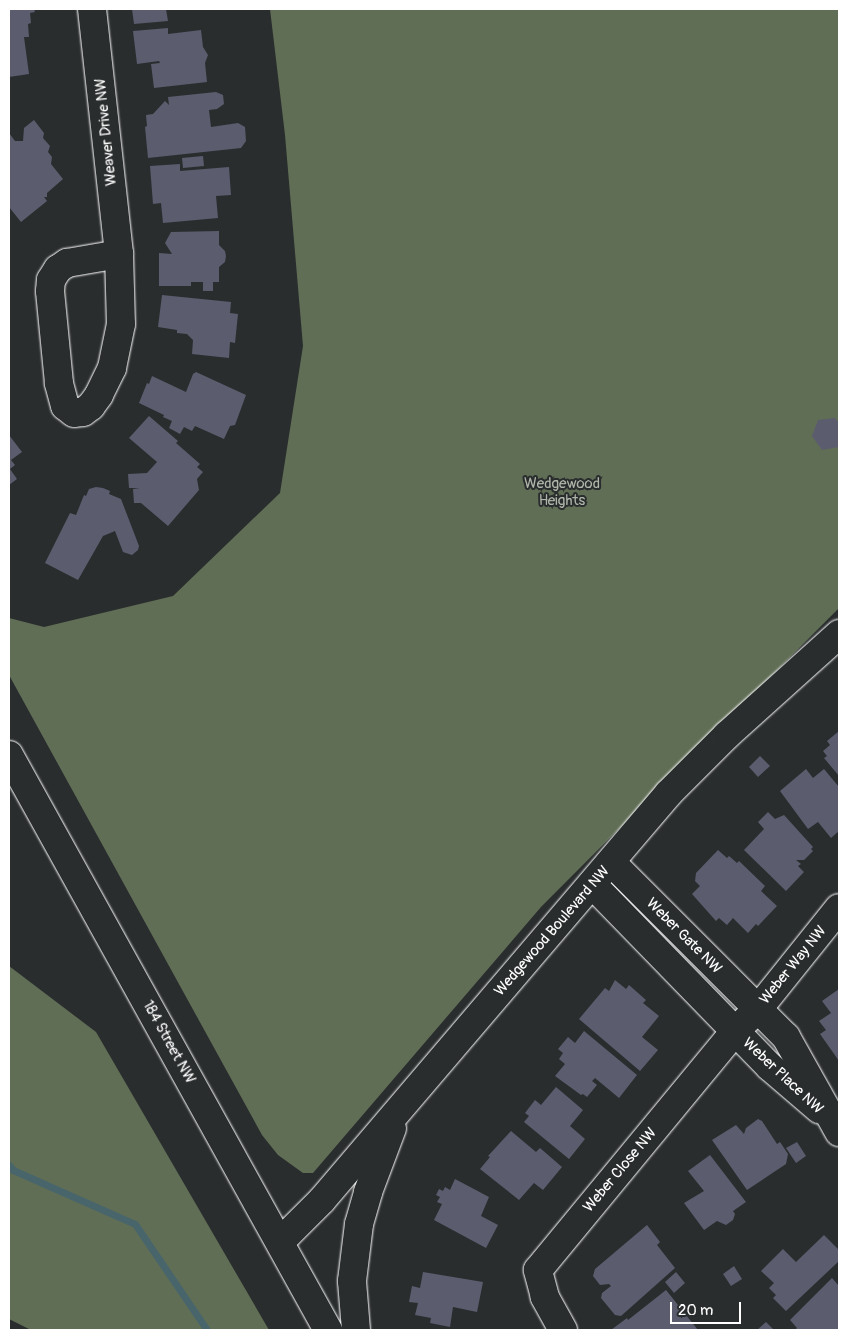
<!DOCTYPE html>
<html>
<head>
<meta charset="utf-8">
<style>
	body { margin:0 }
	#map { position:relative; width:848px; height:1339px; overflow:hidden; background:#2a2d2e; font-family:Pangolin,sans-serif }
	div>[style] { position:absolute }
	[style*='--x'] { left:calc(var(--x)*1px); top:calc(var(--y)*1px); width:calc(var(--w)*1px); rotate:calc(var(--a)*1deg) }
	.green>* { inset:0; background:#616e56 }
	.stream>* { height:7px; margin:-3.5px; padding:0 3.5px; transform-origin:3.5px; border-radius:3.5px; background:#48656c }
	.building>* { inset:0; background:#5b5c6e }
	.roads { filter:drop-shadow(0 0 1px #fff) drop-shadow(0 0 1px #fff) }
	.minor>* { height:28px; margin:-14px; padding:0 14px; transform-origin:14px; border-radius:14px; background:#2a2d2e }
	span { translate:-50% -50%; white-space:nowrap; text-align:center; line-height:1.15; -webkit-text-stroke:4px #2a2d2e; paint-order:stroke }
	.street-label { font-size:15px; color:#fff }
	.park-label { font-size:15px; color:#b0b6aa }
	.frame { position:absolute; inset:0; border:10px solid #fff; pointer-events:none }
	.scale { position:absolute; left:670px; top:1302px; width:71px; height:22px; box-sizing:border-box; border:2px solid #fff; border-top:0; padding-left:6px; font-size:15px; line-height:18px; white-space:nowrap; color:#fff; -webkit-text-stroke:4px #2a2d2e; paint-order:stroke }
</style>
</head>
<body>
<div id="map">
	<div class="green">
		<div style="clip-path:polygon(270px 9px,839px 9px,839px 608px,541px 907px,313px 1173px,303px 1173px,278px 1155px,262px 1135px,9px 675px,9px 618px,44px 627px,173px 596px,280px 493px,303px 346px,285px 135px)"></div>
		<div style="clip-path:polygon(9px 966px,96px 1032px,269px 1330px,31px 1330px,9px 1319px)"></div>
	</div>
	<div class="stream">
		<div style="--x:9;--y:1165;--w:6;--a:51"></div>
		<div style="--x:13;--y:1170;--w:133;--a:23.9"></div>
		<div style="--x:135;--y:1224;--w:128;--a:55.8"></div>
	</div>
	<div class="building">
		<div style="clip-path:polygon(9px 9px,34px 9px,35px 12px,30px 13px,31px 23px,28px 24px,29px 37px,24px 37px,29px 74px,9px 77px)"></div>
		<div style="clip-path:polygon(132px 9px,166px 9px,168px 21px,134px 24px)"></div>
		<div style="clip-path:polygon(168px 28px,168px 34px,201px 30px,203px 47px,208px 55px,205px 63px,207px 82px,154px 88px,151px 64px,160px 63px,159px 61px,137px 64px,133px 31px)"></div>
		<div style="clip-path:polygon(216px 92px,223px 95px,224px 104px,217px 109px,209px 110px,211px 127px,238px 123px,245px 127px,246px 141px,241px 148px,148px 158px,145px 127px,147px 126px,146px 115px,153px 114px,165px 101px,169px 105px,168px 97px)"></div>
		<div style="clip-path:polygon(34px 120px,44px 133px,43px 138px,50px 146px,48px 152px,52px 157px,51px 164px,63px 179px,47px 193px,47px 197px,44px 197px,47px 201px,21px 222px,9px 207px,9px 133px,15px 141px,23px 141px,24px 128px)"></div>
		<div style="clip-path:polygon(203px 156px,204px 166px,183px 168px,182px 158px)"></div>
		<div style="clip-path:polygon(180px 164px,180px 171px,229px 167px,231px 195px,216px 196px,218px 218px,163px 223px,161px 203px,153px 204px,150px 166px)"></div>
		<div style="clip-path:polygon(219px 231px,219px 245px,225px 251px,226px 256px,225px 262px,219px 267px,219px 282px,213px 282px,213px 291px,203px 291px,203px 282px,191px 282px,191px 286px,159px 286px,159px 253px,172px 254px,165px 243px,171px 232px)"></div>
		<div style="clip-path:polygon(162px 295px,231px 302px,230px 313px,238px 314px,235px 343px,230px 342px,229px 358px,192px 354px,193px 340px,187px 334px,177px 333px,177px 330px,158px 327px)"></div>
		<div style="clip-path:polygon(196px 372px,246px 395px,235px 425px,230px 426px,224px 439px,195px 426px,192px 431px,184px 427px,180px 434px,169px 428px,172px 421px,163px 417px,164px 415px,139px 403px,147px 383px,149px 384px,152px 376px,186px 392px,193px 374px)"></div>
		<div style="clip-path:polygon(149px 416px,178px 441px,176px 443px,200px 464px,197px 467px,203px 472px,197px 479px,199px 490px,168px 526px,141px 503px,134px 503px,133px 489px,140px 488px,129px 488px,128px 474px,147px 473px,157px 462px,129px 438px)"></div>
		<div style="clip-path:polygon(835px 418px,839px 423px,839px 447px,822px 450px,812px 436px,818px 420px)"></div>
		<div style="clip-path:polygon(9px 435px,22px 452px,11px 460px,15px 465px,10px 469px,17px 479px,9px 485px)"></div>
		<div style="clip-path:polygon(96px 487px,103px 488px,110px 491px,109px 494px,121px 499px,139px 546px,138px 550px,132px 555px,123px 552px,115px 531px,103px 536px,78px 580px,45px 563px,70px 513px,76px 515px,84px 495px,86px 496px,89px 489px)"></div>
		<div style="clip-path:polygon(839px 731px,839px 776px,824px 758px,827px 756px,823px 751px,830px 745px,827px 741px)"></div>
		<div style="clip-path:polygon(760px 756px,770px 766px,758px 777px,749px 767px)"></div>
		<div style="clip-path:polygon(806px 769px,813px 778px,824px 769px,839px 787px,839px 831px,831px 838px,818px 822px,808px 829px,780px 791px)"></div>
		<div style="clip-path:polygon(768px 812px,775px 819px,784px 815px,813px 847px,811px 849px,813px 851px,804px 860px,796px 860px,801px 864px,798px 866px,804px 872px,786px 891px,744px 850px,764px 829px,758px 822px)"></div>
		<div style="clip-path:polygon(718px 850px,727px 858px,729px 856px,737px 863px,739px 861px,765px 886px,761px 891px,777px 906px,758px 926px,756px 924px,748px 933px,733px 918px,727px 925px,719px 918px,716px 921px,692px 894px,700px 886px,695px 881px,696px 873px)"></div>
		<div style="clip-path:polygon(615px 980px,626px 989px,629px 985px,646px 1000px,643px 1003px,659px 1016px,642px 1037px,658px 1050px,640px 1071px,579px 1019px,605px 988px,609px 991px)"></div>
		<div style="clip-path:polygon(839px 989px,839px 1061px,820px 1034px,826px 1030px,819px 1021px,831px 1013px,822px 1001px)"></div>
		<div style="clip-path:polygon(584px 1031px,637px 1075px,619px 1098px,595px 1078px,592px 1081px,597px 1085px,587px 1097px,583px 1094px,581px 1095px,555px 1076px,565px 1064px,559px 1059px,563px 1053px,558px 1049px,568px 1037px,575px 1043px)"></div>
		<div style="clip-path:polygon(556px 1087px,583px 1110px,570px 1126px,585px 1139px,569px 1159px,524px 1122px,529px 1116px,525px 1113px,535px 1100px,541px 1105px)"></div>
		<div style="clip-path:polygon(758px 1119px,762px 1121px,777px 1144px,780px 1142px,788px 1154px,786px 1164px,747px 1190px,712px 1140px,736px 1125px,744px 1134px,746px 1128px)"></div>
		<div style="clip-path:polygon(511px 1131px,536px 1152px,540px 1148px,562px 1167px,543px 1190px,534px 1183px,519px 1200px,480px 1169px,490px 1157px,488px 1156px)"></div>
		<div style="clip-path:polygon(797px 1142px,806px 1156px,796px 1163px,786px 1148px)"></div>
		<div style="clip-path:polygon(710px 1155px,746px 1202px,733px 1211px,735px 1214px,733px 1220px,726px 1225px,717px 1221px,704px 1230px,684px 1203px,704px 1191px,688px 1171px)"></div>
		<div style="clip-path:polygon(455px 1179px,489px 1197px,481px 1216px,498px 1225px,486px 1248px,434px 1220px,442px 1204px,437px 1202px,440px 1197px,436px 1195px,439px 1189px,443px 1191px,445px 1187px,450px 1190px)"></div>
		<div style="clip-path:polygon(647px 1225px,660px 1242px,657px 1245px,675px 1268px,621px 1316px,615px 1315px,601px 1298px,602px 1293px,611px 1286px,609px 1284px,600px 1285px,593px 1276px,595px 1269px)"></div>
		<div style="clip-path:polygon(824px 1235px,839px 1250px,839px 1261px,786px 1311px,773px 1298px,776px 1295px,769px 1288px,774px 1283px,761px 1271px,783px 1249px,796px 1262px)"></div>
		<div style="clip-path:polygon(734px 1266px,742px 1279px,731px 1286px,723px 1274px)"></div>
		<div style="clip-path:polygon(423px 1272px,483px 1282px,477px 1312px,453px 1307px,450px 1327px,430px 1323px,431px 1318px,415px 1315px,418px 1303px,409px 1302px,412px 1286px,420px 1288px)"></div>
		<div style="clip-path:polygon(676px 1272px,685px 1283px,674px 1293px,665px 1282px)"></div>
		<div style="clip-path:polygon(832px 1278px,839px 1286px,839px 1330px,795px 1330px,797px 1328px,790px 1320px)"></div>
		<div style="clip-path:polygon(666px 1290px,698px 1330px,611px 1330px,627px 1318px,628px 1320px)"></div>
		<div style="clip-path:polygon(766px 1322px,774px 1330px,757px 1330px)"></div>
	</div>
	<div class="roads">
		<div class="minor">
			<div style="--x:92;--y:9;--w:246;--a:83.7"></div>
			<div style="--x:119;--y:254;--w:70;--a:88.4"></div>
			<div style="--x:121;--y:324;--w:45;--a:101.6"></div>
			<div style="--x:112;--y:368;--w:30;--a:116"></div>
			<div style="--x:99;--y:395;--w:14;--a:126"></div>
			<div style="--x:91;--y:406;--w:10;--a:143"></div>
			<div style="--x:83;--y:412;--w:9;--a:174"></div>
			<div style="--x:74;--y:413;--w:11;--a:-142"></div>
			<div style="--x:65;--y:406;--w:24;--a:-105"></div>
			<div style="--x:59;--y:383;--w:92;--a:-95.6"></div>
			<div style="--x:50;--y:291;--w:11;--a:-85"></div>
			<div style="--x:51;--y:280;--w:13;--a:-58"></div>
			<div style="--x:58;--y:269;--w:11;--a:-34"></div>
			<div style="--x:67;--y:263;--w:53;--a:-9.8"></div>
			<div style="--x:9;--y:755;--w:658;--a:60.98"></div>
			<div style="--x:611;--y:862;--w:247;--a:45"></div>
			<div style="--x:786;--y:1037;--w:109;--a:60.8"></div>
			<div style="--x:592;--y:884;--w:255;--a:45.8"></div>
			<div style="--x:770;--y:1067;--w:65;--a:40.6"></div>
			<div style="--x:280;--y:1242;--w:59;--a:-45"></div>
			<div style="--x:322;--y:1200;--w:535;--a:-49.55"></div>
			<div style="--x:669;--y:793;--w:82;--a:-45"></div>
			<div style="--x:727;--y:735;--w:151;--a:-42"></div>
			<div style="--x:356;--y:1330;--w:49;--a:-94.7"></div>
			<div style="--x:352;--y:1281;--w:57;--a:-83"></div>
			<div style="--x:359;--y:1224;--w:33;--a:-74"></div>
			<div style="--x:368;--y:1192;--w:68;--a:-69.4"></div>
			<div style="--x:563;--y:1330;--w:38;--a:-119"></div>
			<div style="--x:545;--y:1297;--w:28;--a:-105"></div>
			<div style="--x:538;--y:1270;--w:310;--a:-50.5"></div>
			<div style="--x:735;--y:1031;--w:32;--a:-44"></div>
			<div style="--x:758;--y:1009;--w:129;--a:-51.3"></div>
		</div>
	</div>
	<div class="street-label">
		<span style="left:106px;top:132px;rotate:-96deg">Weaver Drive NW</span>
		<span style="left:552px;top:931px;rotate:-49deg">Wedgewood Boulevard NW</span>
		<span style="left:684px;top:936px;rotate:45deg">Weber Gate NW</span>
		<span style="left:793px;top:965px;rotate:-51deg">Weber Way NW</span>
		<span style="left:169px;top:1042px;rotate:61deg">184 Street NW</span>
		<span style="left:783px;top:1076px;rotate:43deg">Weber Place NW</span>
		<span style="left:620px;top:1170px;rotate:-50deg">Weber Close NW</span>
	</div>
	<div class="park-label">
		<span style="left:562px;top:492px">Wedgewood<br>Heights</span>
	</div>
	<div class="frame"></div>
	<div class="scale">20 m</div>
</div>
</body>
</html>
